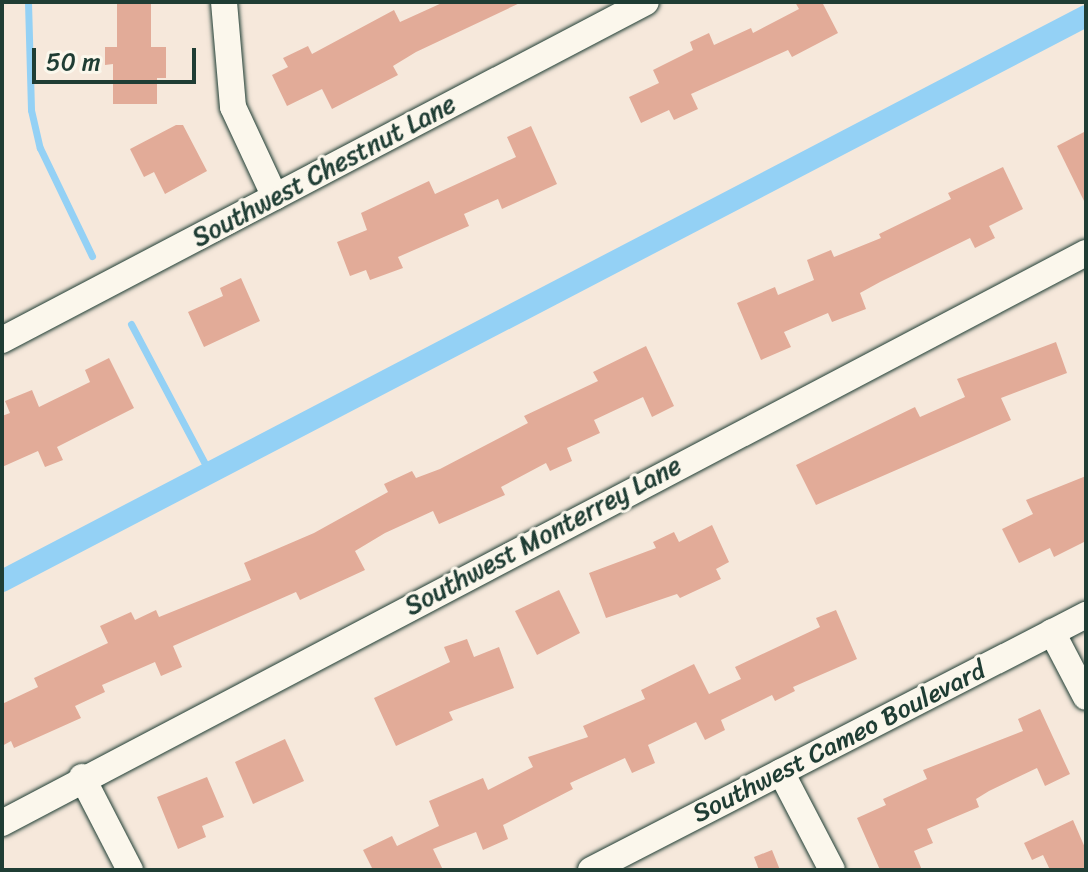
<!DOCTYPE html>
<html>
<head>
<meta charset="utf-8">
<style>
	body { margin:0 }
	#map { position:relative; width:1088px; height:872px; overflow:hidden; background:#f6e8db; font-family:Sriracha,sans-serif }
	div>[style] { position:absolute }
	[style*='--x'] { left:calc(var(--x)*1px); top:calc(var(--y)*1px); width:calc(var(--w)*1px); rotate:calc(var(--a)*1deg) }
	.stream>* { height:7px; margin:-3.5px; padding:0 3.5px; transform-origin:3.5px; border-radius:3.5px; background:#94d1f5 }
	.canal>* { height:22px; margin:-11px; padding:0 11px; transform-origin:11px; border-radius:11px; background:#94d1f5 }
	.building>* { inset:0; background:#e2ab98 }
	.roads { filter:drop-shadow(0 0 2px #1f3d34) drop-shadow(0 0 2px #1f3d34) }
	.minor>* { height:26px; margin:-13px; padding:0 13px; transform-origin:13px; border-radius:13px; background:#fbf7ec }
	span { translate:-50% -50%; white-space:nowrap; text-align:center; line-height:1.15; -webkit-text-stroke:6px #fbf7ec; paint-order:stroke }
	.street-label { font-size:26px; color:#1f3d34 }
	.frame { position:absolute; inset:0; border:4px solid #1f3d34; pointer-events:none }
	.scale { position:absolute; left:32px; top:48px; width:164px; height:36px; box-sizing:border-box; border:4px solid #1f3d34; border-top:0; padding-left:10px; font-size:24px; line-height:28px; white-space:nowrap; color:#1f3d34; -webkit-text-stroke:6px #fbf7ec; paint-order:stroke }
</style>
</head>
<body>
<div id="map">
	<div class="stream">
		<div style="--x:28;--y:2;--w:108;--a:88.4"></div>
		<div style="--x:31;--y:110;--w:39;--a:77"></div>
		<div style="--x:40;--y:148;--w:120;--a:64.3"></div>
		<div style="--x:131;--y:324;--w:169;--a:62.1"></div>
	</div>
	<div class="canal">
		<div style="--x:2;--y:581;--w:1222;--a:-27.53"></div>
	</div>
	<div class="building">
		<div style="clip-path:polygon(117px 2px,151px 2px,151px 47px,166px 47px,166px 78px,157px 78px,157px 104px,113px 104px,113px 64px,105px 65px,105px 47px,117px 47px)"></div>
		<div style="clip-path:polygon(444px 2px,522px 2px,416px 52px,393px 66px,398px 75px,332px 109px,322px 89px,287px 106px,272px 75px,288px 67px,283px 58px,308px 46px,312px 54px,394px 10px,400px 22px)"></div>
		<div style="clip-path:polygon(795px 2px,822px 2px,838px 33px,792px 57px,788px 50px,691px 94px,698px 109px,674px 120px,669px 110px,641px 123px,629px 97px,659px 83px,653px 70px,693px 50px,690px 42px,709px 33px,714px 45px,751px 28px,753px 33px,799px 9px)"></div>
		<div style="clip-path:polygon(176px 125px,183px 125px,207px 171px,165px 194px,154px 172px,144px 177px,130px 149px)"></div>
		<div style="clip-path:polygon(531px 126px,557px 184px,502px 209px,498px 199px,464px 214px,469px 226px,398px 257px,403px 268px,370px 280px,366px 270px,350px 276px,337px 242px,367px 230px,361px 213px,429px 181px,435px 194px,516px 157px,507px 137px)"></div>
		<div style="clip-path:polygon(1086px 131px,1086px 205px,1057px 146px)"></div>
		<div style="clip-path:polygon(1003px 167px,1023px 209px,989px 226px,995px 238px,975px 248px,970px 238px,880px 282px,860px 293px,866px 309px,832px 322px,828px 313px,784px 332px,791px 347px,761px 360px,737px 303px,775px 287px,778px 295px,814px 280px,807px 260px,831px 250px,834px 257px,881px 238px,879px 234px,951px 199px,948px 193px)"></div>
		<div style="clip-path:polygon(241px 278px,260px 321px,204px 347px,188px 312px,223px 296px,220px 288px)"></div>
		<div style="clip-path:polygon(1056px 342px,1067px 373px,1001px 398px,1011px 420px,816px 505px,796px 465px,915px 407px,920px 417px,965px 397px,957px 379px)"></div>
		<div style="clip-path:polygon(646px 346px,674px 406px,652px 417px,643px 397px,594px 420px,600px 433px,567px 448px,572px 461px,550px 471px,546px 463px,501px 487px,505px 495px,439px 524px,433px 511px,385px 533px,355px 551px,365px 570px,300px 600px,296px 592px,173px 646px,182px 667px,161px 676px,155px 662px,102px 685px,105px 692px,75px 706px,81px 718px,14px 748px,11px 741px,2px 746px,2px 704px,38px 687px,34px 678px,108px 643px,100px 626px,131px 612px,135px 620px,156px 610px,159px 617px,251px 580px,244px 563px,314px 533px,388px 492px,384px 484px,412px 471px,416px 478px,440px 469px,528px 423px,524px 416px,598px 381px,593px 372px)"></div>
		<div style="clip-path:polygon(109px 358px,134px 408px,57px 447px,63px 460px,45px 467px,38px 451px,2px 467px,2px 416px,10px 413px,5px 401px,32px 390px,39px 407px,90px 382px,85px 370px)"></div>
		<div style="clip-path:polygon(1086px 476px,1086px 541px,1054px 557px,1050px 548px,1019px 563px,1002px 529px,1033px 514px,1026px 500px)"></div>
		<div style="clip-path:polygon(712px 525px,729px 562px,716px 569px,721px 579px,680px 598px,677px 594px,606px 618px,589px 573px,656px 548px,653px 542px,674px 532px,679px 542px)"></div>
		<div style="clip-path:polygon(559px 590px,580px 633px,537px 655px,515px 611px)"></div>
		<div style="clip-path:polygon(836px 610px,857px 659px,793px 687px,795px 691px,775px 701px,772px 695px,721px 720px,725px 730px,705px 740px,696px 722px,648px 745px,655px 763px,632px 773px,625px 758px,570px 783px,573px 789px,503px 825px,508px 839px,483px 850px,476px 832px,433px 849px,443px 870px,373px 870px,363px 850px,392px 836px,397px 846px,439px 826px,429px 801px,483px 778px,488px 790px,533px 767px,528px 757px,588px 737px,583px 726px,645px 699px,641px 690px,694px 664px,709px 694px,741px 679px,735px 667px,820px 627px,816px 618px)"></div>
		<div style="clip-path:polygon(467px 639px,474px 657px,499px 647px,514px 688px,449px 712px,453px 720px,396px 746px,374px 698px,450px 662px,444px 647px)"></div>
		<div style="clip-path:polygon(1040px 709px,1070px 774px,1045px 786px,1037px 768px,989px 791px,976px 799px,979px 807px,927px 829px,933px 843px,914px 851px,922px 870px,880px 870px,857px 818px,886px 805px,883px 799px,927px 779px,923px 770px,1023px 731px,1018px 719px)"></div>
		<div style="clip-path:polygon(285px 739px,304px 781px,253px 804px,235px 762px)"></div>
		<div style="clip-path:polygon(207px 777px,224px 817px,202px 826px,206px 837px,178px 849px,157px 797px)"></div>
		<div style="clip-path:polygon(1073px 820px,1086px 850px,1086px 870px,1050px 870px,1043px 855px,1032px 860px,1024px 843px)"></div>
		<div style="clip-path:polygon(772px 850px,780px 870px,759px 870px,754px 857px)"></div>
	</div>
	<div class="roads">
		<div class="minor">
			<div style="--x:224;--y:2;--w:105;--a:85.1"></div>
			<div style="--x:233;--y:107;--w:99;--a:65"></div>
			<div style="--x:2;--y:340;--w:727;--a:-27.69"></div>
			<div style="--x:1052;--y:632;--w:73;--a:62.4"></div>
			<div style="--x:781;--y:772;--w:110;--a:62.5"></div>
			<div style="--x:82;--y:777;--w:105;--a:62.7"></div>
			<div style="--x:2;--y:823;--w:1225;--a:-27.74"></div>
			<div style="--x:591;--y:870;--w:557;--a:-27.26"></div>
		</div>
	</div>
	<div class="street-label">
		<span style="left:324px;top:171px;rotate:-28deg">Southwest Chestnut Lane</span>
		<span style="left:543px;top:536px;rotate:-28deg">Southwest Monterrey Lane</span>
		<span style="left:839px;top:742px;rotate:-27deg">Southwest Cameo Boulevard</span>
	</div>
	<div class="frame"></div>
	<div class="scale">50 m</div>
</div>
</body>
</html>
